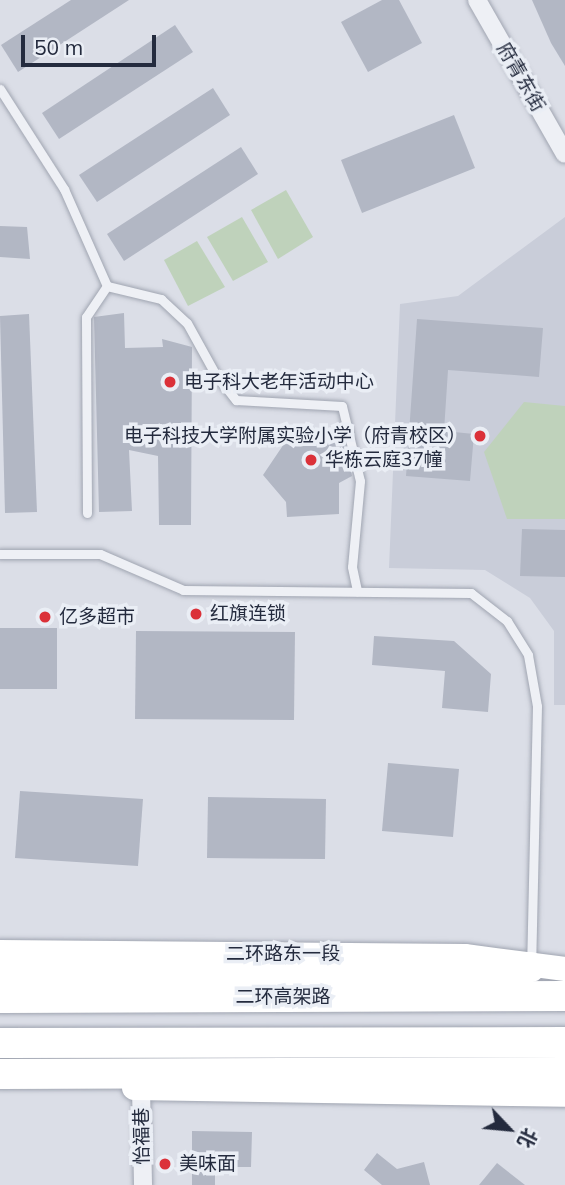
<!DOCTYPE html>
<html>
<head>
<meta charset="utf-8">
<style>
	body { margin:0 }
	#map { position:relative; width:565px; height:1185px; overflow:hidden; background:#dbdee7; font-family:Mulish,"Noto Sans SC",sans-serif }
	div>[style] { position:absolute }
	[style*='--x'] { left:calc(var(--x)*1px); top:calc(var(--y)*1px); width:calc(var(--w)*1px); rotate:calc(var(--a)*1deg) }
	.built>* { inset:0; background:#c9cdd9 }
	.green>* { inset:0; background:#bfd2bb }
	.building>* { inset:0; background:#b2b7c4 }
	.roads { filter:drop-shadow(0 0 2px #a0a5b1) drop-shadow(0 0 2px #a0a5b1) }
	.service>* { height:9px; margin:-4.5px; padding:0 4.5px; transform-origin:4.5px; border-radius:4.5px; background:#eef0f5 }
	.minor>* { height:18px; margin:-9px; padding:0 9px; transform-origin:9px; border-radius:9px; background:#eef0f5 }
	.secondary>* { height:24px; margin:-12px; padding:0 12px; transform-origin:12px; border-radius:12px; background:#fff }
	.trunk>* { height:30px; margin:-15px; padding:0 15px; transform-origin:15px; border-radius:15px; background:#fff }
	.dots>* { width:19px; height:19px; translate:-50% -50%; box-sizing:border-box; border:4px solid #eaeef5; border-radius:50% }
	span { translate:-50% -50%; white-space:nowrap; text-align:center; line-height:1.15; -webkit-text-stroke:7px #eaeef5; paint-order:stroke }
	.street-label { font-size:19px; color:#242b3e }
	.poi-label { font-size:19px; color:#242b3e }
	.left { translate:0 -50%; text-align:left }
	.right { translate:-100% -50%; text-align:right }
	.north { position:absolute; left:474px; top:1094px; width:70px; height:70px; -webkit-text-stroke:5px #eaeef5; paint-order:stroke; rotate:116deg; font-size:19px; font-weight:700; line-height:28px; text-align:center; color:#242b3e }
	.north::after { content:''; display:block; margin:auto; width:24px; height:32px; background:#242b3e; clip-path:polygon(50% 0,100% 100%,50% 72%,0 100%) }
	.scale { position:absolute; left:21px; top:35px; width:135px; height:32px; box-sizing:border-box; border:4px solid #242b3e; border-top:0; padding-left:9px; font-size:21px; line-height:24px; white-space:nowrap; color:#242b3e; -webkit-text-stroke:5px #eaeef5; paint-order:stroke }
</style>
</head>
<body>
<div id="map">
	<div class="built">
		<div style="clip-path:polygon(565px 217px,565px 705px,554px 705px,554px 631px,530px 598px,485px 570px,389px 568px,400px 304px,458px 296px)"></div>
	</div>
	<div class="green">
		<div style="clip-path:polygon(286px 190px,313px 237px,278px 259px,251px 210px)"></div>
		<div style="clip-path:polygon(242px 217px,268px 262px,233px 281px,207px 237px)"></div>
		<div style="clip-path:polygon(197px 241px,225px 287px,188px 306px,164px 260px)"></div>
		<div style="clip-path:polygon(524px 402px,565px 406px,565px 519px,507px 519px,484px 452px)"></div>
	</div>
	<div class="building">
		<div style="clip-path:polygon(71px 0,129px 0,18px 72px,1px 45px)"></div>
		<div style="clip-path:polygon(382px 0,399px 0,422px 43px,368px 72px,341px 22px)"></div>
		<div style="clip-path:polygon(532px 0,565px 0,565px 66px,551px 43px)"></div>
		<div style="clip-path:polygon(175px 25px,193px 52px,59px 139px,42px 113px)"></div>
		<div style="clip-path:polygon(213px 88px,230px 115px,97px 202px,79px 175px)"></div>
		<div style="clip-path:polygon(454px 115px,475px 168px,362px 213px,341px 160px)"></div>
		<div style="clip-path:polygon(241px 147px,258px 174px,124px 261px,107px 234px)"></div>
		<div style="clip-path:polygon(0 226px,27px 227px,30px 259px,0 257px)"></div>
		<div style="clip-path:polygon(124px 313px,125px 348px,163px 347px,162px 339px,192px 347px,191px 525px,159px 525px,158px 456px,129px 450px,132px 511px,99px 512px,94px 317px)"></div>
		<div style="clip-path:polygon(29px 314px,37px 512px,5px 513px,0 316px)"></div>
		<div style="clip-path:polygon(417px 319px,543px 328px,539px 377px,448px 370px,444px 431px,474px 434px,470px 481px,406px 476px)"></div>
		<div style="clip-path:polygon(296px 426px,316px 436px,328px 430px,344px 444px,352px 476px,339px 483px,339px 514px,287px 517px,286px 502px,263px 475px)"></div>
		<div style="clip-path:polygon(522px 529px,565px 530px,565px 577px,520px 576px)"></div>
		<div style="clip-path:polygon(0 628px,57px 628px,57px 689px,0 689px)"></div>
		<div style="clip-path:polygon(136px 631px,295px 632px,294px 720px,135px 719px)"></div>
		<div style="clip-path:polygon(374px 636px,454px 641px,491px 674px,488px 712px,442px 708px,445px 671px,372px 665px)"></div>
		<div style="clip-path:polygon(388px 763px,459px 769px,453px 837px,382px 831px)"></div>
		<div style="clip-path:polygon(20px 791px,143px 799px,138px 866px,15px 858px)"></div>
		<div style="clip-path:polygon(208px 797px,326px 799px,325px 859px,207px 858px)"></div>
		<div style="clip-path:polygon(192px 1131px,252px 1132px,251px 1167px,215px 1167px,215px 1185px,192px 1185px)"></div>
		<div style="clip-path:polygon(377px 1153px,397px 1169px,424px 1162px,430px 1185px,382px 1185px,364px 1170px)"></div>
		<div style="clip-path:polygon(497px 1163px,525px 1185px,479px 1185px)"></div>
	</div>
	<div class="roads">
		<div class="service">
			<div style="--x:0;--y:89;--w:119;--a:57.4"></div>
			<div style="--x:64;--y:189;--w:106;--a:66.1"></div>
			<div style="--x:107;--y:286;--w:56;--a:13.5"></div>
			<div style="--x:161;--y:299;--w:35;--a:43"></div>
			<div style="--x:187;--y:323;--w:56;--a:61.1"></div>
			<div style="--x:214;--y:372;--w:36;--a:52"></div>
			<div style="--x:236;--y:400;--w:106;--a:3.2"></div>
			<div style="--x:342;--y:406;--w:77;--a:76.5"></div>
			<div style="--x:360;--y:481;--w:86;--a:95.3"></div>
			<div style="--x:352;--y:567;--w:25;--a:78"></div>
			<div style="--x:87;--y:513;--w:196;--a:-90.3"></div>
			<div style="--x:86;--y:317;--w:37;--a:-56"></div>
			<div style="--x:0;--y:554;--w:100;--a:0"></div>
			<div style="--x:100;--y:554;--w:90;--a:23.4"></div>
			<div style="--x:183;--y:590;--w:288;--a:0.6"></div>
			<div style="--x:471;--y:593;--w:46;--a:37.9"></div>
			<div style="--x:507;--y:621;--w:40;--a:58"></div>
			<div style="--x:528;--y:655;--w:52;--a:80"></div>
			<div style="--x:537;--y:706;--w:255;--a:91.3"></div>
		</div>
		<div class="minor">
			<div style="--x:477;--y:0;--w:177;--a:60.3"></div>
			<div style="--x:141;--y:1088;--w:97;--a:88.8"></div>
		</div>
		<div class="secondary">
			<div style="--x:0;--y:952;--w:465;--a:0.5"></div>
			<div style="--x:465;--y:956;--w:101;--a:7.4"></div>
			<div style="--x:134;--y:1088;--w:431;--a:0.9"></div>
		</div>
		<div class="trunk">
			<div style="--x:0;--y:975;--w:477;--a:-0.1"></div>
			<div style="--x:477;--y:974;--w:54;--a:-7.4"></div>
			<div style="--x:0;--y:998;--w:565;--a:-0.2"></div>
			<div style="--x:0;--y:1043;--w:565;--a:-0.1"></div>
			<div style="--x:0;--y:1074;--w:565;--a:-0.2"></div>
		</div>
	</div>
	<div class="dots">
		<div style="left:170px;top:382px;background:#db3139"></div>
		<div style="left:480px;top:436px;background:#db3139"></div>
		<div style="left:311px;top:460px;background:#db3139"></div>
		<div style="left:196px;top:614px;background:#db3139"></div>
		<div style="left:45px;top:617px;background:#db3139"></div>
		<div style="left:165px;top:1164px;background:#db3139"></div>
	</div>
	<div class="street-label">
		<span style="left:521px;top:77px;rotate:60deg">府青东街</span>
		<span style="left:283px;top:954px">二环路东一段</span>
		<span style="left:283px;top:997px">二环高架路</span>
		<span style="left:142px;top:1136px;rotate:-91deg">怡福巷</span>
	</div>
	<div class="poi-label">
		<span class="left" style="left:184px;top:382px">电子科大老年活动中心</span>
		<span class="right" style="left:466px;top:436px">电子科技大学附属实验小学（府青校区）</span>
		<span class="left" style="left:325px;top:460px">华栋云庭37幢</span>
		<span class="left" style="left:210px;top:614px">红旗连锁</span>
		<span class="left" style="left:59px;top:617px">亿多超市</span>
		<span class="left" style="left:179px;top:1164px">美味面</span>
	</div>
	<div class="north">北</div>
	<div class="scale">50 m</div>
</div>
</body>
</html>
